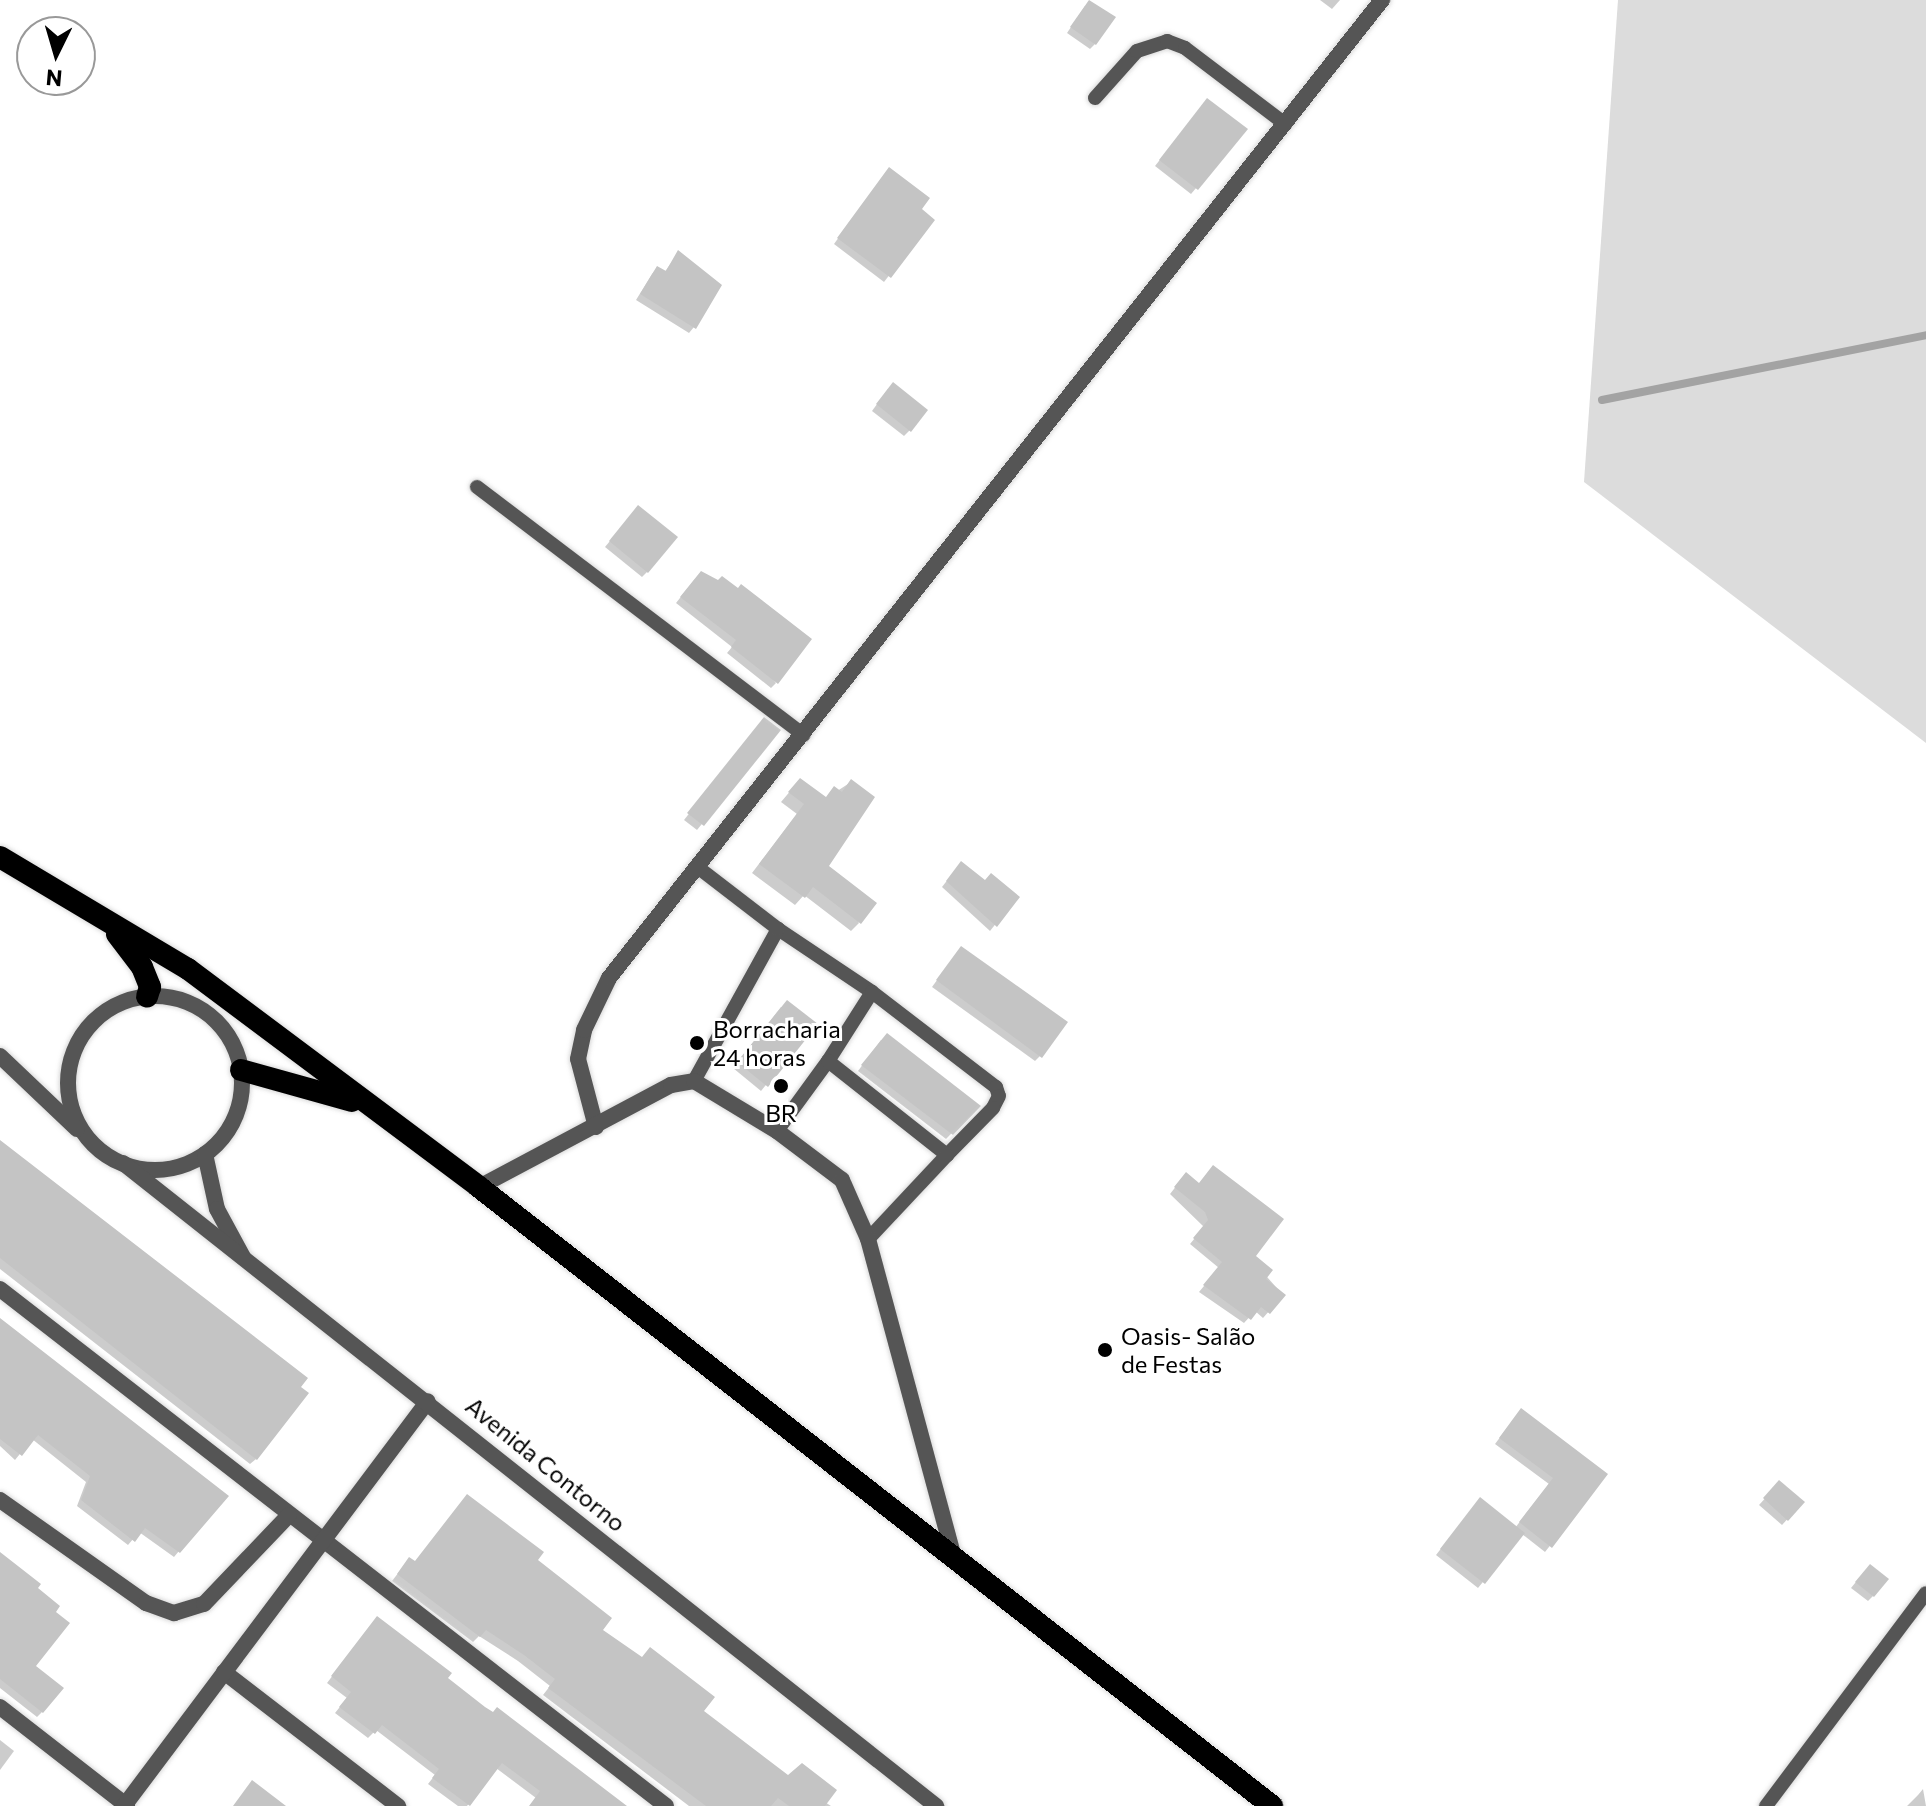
<!DOCTYPE html>
<html>
<head>
<meta charset="utf-8">
<style>
	body { margin:0 }
	#map { position:relative; width:1926px; height:1806px; overflow:hidden; background:#fff; font-family:Commissioner,sans-serif }
	div>[style] { position:absolute }
	[style*='--x'] { left:calc(var(--x)*1px); top:calc(var(--y)*1px); width:calc(var(--w)*1px); rotate:calc(var(--a)*1deg) }
	.green>* { inset:0; background:#dcdcdc }
	.shadow>* { inset:0; background:#0003 }
	.stream>* { height:8px; margin:-4px; padding:0 4px; transform-origin:4px; border-radius:4px; background:#a3a3a3 }
	.building>* { inset:0; background:#c4c4c4 }
	.roads { filter:drop-shadow(0 0 2px #dbdbdb) drop-shadow(0 0 2px #dbdbdb) }
	.service>* { height:14px; margin:-7px; padding:0 7px; transform-origin:7px; border-radius:7px; background:#555 }
	.minor>* { height:16px; margin:-8px; padding:0 8px; transform-origin:8px; border-radius:8px; background:#555 }
	.tertiary>* { height:16px; margin:-8px; padding:0 8px; transform-origin:8px; border-radius:8px; background:#555 }
	.tertiary>.ring { margin:-8px; padding:0; box-sizing:content-box; background:none; border:16px solid #555; border-radius:50% }
	.trunk>* { height:22px; margin:-11px; padding:0 11px; transform-origin:11px; border-radius:11px; background:#000 }
	.dots>* { width:22px; height:22px; translate:-50% -50%; box-sizing:border-box; border:4px solid #fff; border-radius:50% }
	span { translate:-50% -50%; white-space:nowrap; text-align:center; line-height:1.15; -webkit-text-stroke:6px #fff; paint-order:stroke }
	.poi-label { font-size:24px; color:#000 }
	.left { translate:0 -50%; text-align:left }
	.street-label { font-size:24px; color:#000 }
	.north { position:absolute; left:16px; top:16px; width:80px; height:80px; box-sizing:border-box; background:#fff; border:2px solid #999; border-radius:50%; rotate:185deg; font-size:22px; font-weight:700; line-height:32px; text-align:center; color:#000 }
	.north::after { content:''; display:block; margin:auto; width:28px; height:36px; background:#000; clip-path:polygon(50% 0,100% 100%,50% 72%,0 100%) }
</style>
</head>
<body>
<div id="map">
	<div class="green">
		<div style="clip-path:polygon(1618px 0,1926px 0,1926px 743px,1584px 482px)"></div>
	</div>
	<div class="shadow">
		<div style="clip-path:polygon(1320px 0,1340px 0,1332px 9px)"></div>
		<div style="clip-path:polygon(1085px 6px,1095px 44px,1090px 49px,1067px 33px)"></div>
		<div style="clip-path:polygon(1202px 106px,1245px 130px,1191px 194px,1155px 166px)"></div>
		<div style="clip-path:polygon(884px 175px,932px 220px,884px 282px,834px 244px)"></div>
		<div style="clip-path:polygon(678px 253px,694px 327px,689px 333px,636px 300px,652px 274px,657px 268px,664px 273px)"></div>
		<div style="clip-path:polygon(888px 389px,910px 430px,904px 436px,872px 411px)"></div>
		<div style="clip-path:polygon(633px 513px,647px 572px,642px 577px,605px 547px)"></div>
		<div style="clip-path:polygon(695px 579px,776px 683px,771px 688px,727px 653px,732px 647px,676px 603px)"></div>
		<div style="clip-path:polygon(759px 725px,778px 730px,697px 830px,684px 820px)"></div>
		<div style="clip-path:polygon(851px 782px,826px 866px,859px 923px,851px 931px,804px 895px,795px 905px,752px 873px,797px 814px,781px 802px,792px 789px,825px 799px)"></div>
		<div style="clip-path:polygon(956px 869px,1017px 897px,990px 931px,942px 887px)"></div>
		<div style="clip-path:polygon(956px 954px,1040px 1056px,1035px 1061px,932px 987px)"></div>
		<div style="clip-path:polygon(781px 1007px,815px 1025px,761px 1091px,733px 1068px)"></div>
		<div style="clip-path:polygon(881px 1040px,978px 1106px,946px 1139px,858px 1071px)"></div>
		<div style="clip-path:polygon(0 1142px,256px 1459px,250px 1464px,0 1269px)"></div>
		<div style="clip-path:polygon(1181px 1180px,1283px 1295px,1263px 1318px,1255px 1311px,1244px 1323px,1199px 1292px,1219px 1268px,1190px 1244px,1204px 1227px,1170px 1194px)"></div>
		<div style="clip-path:polygon(0 1321px,179px 1551px,174px 1557px,139px 1532px,128px 1545px,77px 1506px,86px 1482px,32px 1439px,15px 1460px,0 1446px)"></div>
		<div style="clip-path:polygon(1516px 1416px,1606px 1475px,1545px 1552px,1522px 1534px,1478px 1588px,1436px 1555px,1475px 1505px,1515px 1528px,1549px 1484px,1495px 1444px)"></div>
		<div style="clip-path:polygon(1779px 1483px,1802px 1503px,1782px 1525px,1759px 1505px)"></div>
		<div style="clip-path:polygon(0 1554px,53px 1612px,33px 1666px,42px 1712px,37px 1717px,0 1688px)"></div>
		<div style="clip-path:polygon(409px 1559px,415px 1563px,535px 1560px,600px 1630px,788px 1778px,831px 1806px,689px 1806px,543px 1695px,550px 1686px,518px 1661px,479px 1636px,473px 1642px,392px 1581px)"></div>
		<div style="clip-path:polygon(1864px 1572px,1873px 1596px,1868px 1601px,1851px 1588px)"></div>
		<div style="clip-path:polygon(372px 1624px,484px 1709px,624px 1806px,530px 1806px,536px 1798px,496px 1768px,467px 1806px,458px 1806px,428px 1784px,435px 1775px,376px 1730px,368px 1738px,335px 1713px,347px 1698px,327px 1683px)"></div>
		<div style="clip-path:polygon(0 1740px,14px 1751px,0 1770px)"></div>
		<div style="clip-path:polygon(1923px 1789px,1926px 1806px,1907px 1806px,1918px 1795px)"></div>
	</div>
	<div class="stream">
		<div style="--x:1602;--y:400;--w:330;--a:-11.3"></div>
	</div>
	<div class="building">
		<div style="clip-path:polygon(1089px 0,1116px 17px,1096px 45px,1070px 27px)"></div>
		<div style="clip-path:polygon(1207px 98px,1248px 129px,1198px 190px,1159px 160px)"></div>
		<div style="clip-path:polygon(889px 167px,930px 198px,922px 209px,935px 220px,891px 278px,837px 238px)"></div>
		<div style="clip-path:polygon(678px 250px,722px 285px,696px 329px,640px 294px,657px 266px,666px 271px)"></div>
		<div style="clip-path:polygon(893px 382px,928px 410px,911px 432px,876px 404px)"></div>
		<div style="clip-path:polygon(638px 505px,678px 537px,648px 573px,609px 541px)"></div>
		<div style="clip-path:polygon(701px 571px,718px 580px,722px 576px,738px 588px,741px 584px,812px 639px,778px 684px,731px 647px,736px 640px,680px 597px)"></div>
		<div style="clip-path:polygon(764px 717px,781px 730px,704px 826px,687px 813px)"></div>
		<div style="clip-path:polygon(800px 778px,826px 797px,834px 786px,842px 792px,851px 779px,875px 797px,829px 866px,877px 903px,861px 924px,813px 887px,805px 898px,759px 864px,804px 804px,788px 792px)"></div>
		<div style="clip-path:polygon(961px 861px,985px 880px,991px 873px,1020px 897px,997px 927px,946px 881px)"></div>
		<div style="clip-path:polygon(961px 946px,1068px 1022px,1042px 1058px,936px 980px)"></div>
		<div style="clip-path:polygon(787px 1000px,818px 1024px,768px 1087px,737px 1062px)"></div>
		<div style="clip-path:polygon(887px 1033px,981px 1106px,953px 1135px,861px 1065px)"></div>
		<div style="clip-path:polygon(0 1140px,308px 1378px,301px 1387px,309px 1393px,257px 1460px,0 1258px)"></div>
		<div style="clip-path:polygon(1213px 1165px,1284px 1219px,1256px 1256px,1273px 1270px,1266px 1279px,1286px 1295px,1270px 1314px,1261px 1307px,1251px 1320px,1203px 1285px,1222px 1262px,1193px 1238px,1208px 1220px,1205px 1212px,1174px 1187px,1186px 1172px,1199px 1183px)"></div>
		<div style="clip-path:polygon(0 1318px,229px 1496px,180px 1553px,145px 1528px,135px 1542px,81px 1500px,90px 1476px,38px 1435px,22px 1456px,0 1439px)"></div>
		<div style="clip-path:polygon(1521px 1408px,1608px 1474px,1552px 1548px,1519px 1522px,1553px 1478px,1499px 1438px)"></div>
		<div style="clip-path:polygon(1779px 1480px,1805px 1502px,1788px 1521px,1763px 1498px)"></div>
		<div style="clip-path:polygon(467px 1494px,544px 1552px,538px 1560px,612px 1618px,603px 1630px,642px 1657px,650px 1647px,715px 1697px,704px 1711px,788px 1775px,802px 1763px,837px 1790px,825px 1806px,789px 1806px,778px 1798px,771px 1806px,706px 1806px,548px 1688px,555px 1679px,524px 1655px,486px 1630px,480px 1637px,397px 1574px,409px 1557px,415px 1561px)"></div>
		<div style="clip-path:polygon(1480px 1497px,1525px 1533px,1485px 1584px,1440px 1549px)"></div>
		<div style="clip-path:polygon(0 1552px,41px 1584px,38px 1588px,60px 1606px,56px 1612px,70px 1623px,36px 1666px,64px 1688px,43px 1713px,0 1679px)"></div>
		<div style="clip-path:polygon(1870px 1564px,1889px 1579px,1874px 1597px,1855px 1582px)"></div>
		<div style="clip-path:polygon(377px 1616px,452px 1673px,448px 1678px,485px 1707px,493px 1712px,497px 1707px,627px 1806px,529px 1806px,540px 1791px,502px 1763px,470px 1806px,432px 1778px,439px 1769px,382px 1725px,375px 1734px,339px 1707px,351px 1692px,331px 1676px)"></div>
		<div style="clip-path:polygon(252px 1780px,286px 1806px,233px 1806px)"></div>
	</div>
	<div class="roads">
		<div class="service">
			<div style="--x:1095;--y:98;--w:63;--a:-48.2"></div>
			<div style="--x:1137;--y:51;--w:32;--a:-18"></div>
			<div style="--x:1167;--y:41;--w:19;--a:21"></div>
			<div style="--x:1185;--y:48;--w:126;--a:37.2"></div>
			<div style="--x:477;--y:487;--w:410;--a:37.2"></div>
			<div style="--x:778;--y:929;--w:113;--a:33.8"></div>
			<div style="--x:872;--y:992;--w:82;--a:122.5"></div>
			<div style="--x:872;--y:992;--w:156;--a:37.5"></div>
			<div style="--x:996;--y:1087;--w:9;--a:72"></div>
			<div style="--x:999;--y:1096;--w:13;--a:117"></div>
			<div style="--x:993;--y:1108;--w:66;--a:134.4"></div>
			<div style="--x:694;--y:1081;--w:174;--a:-61.1"></div>
			<div style="--x:778;--y:929;--w:98;--a:-142.4"></div>
			<div style="--x:777;--y:1131;--w:87;--a:-53.9"></div>
			<div style="--x:828;--y:1061;--w:152;--a:38.3"></div>
			<div style="--x:947;--y:1155;--w:115;--a:133.2"></div>
			<div style="--x:1766;--y:1806;--w:266;--a:-53.1"></div>
		</div>
		<div class="minor">
			<div style="--x:596;--y:1127;--w:70;--a:-104.8"></div>
			<div style="--x:578;--y:1059;--w:30;--a:-78"></div>
			<div style="--x:584;--y:1030;--w:58;--a:-64.3"></div>
			<div style="--x:609;--y:978;--w:1247;--a:-51.68"></div>
			<div style="--x:479;--y:1187;--w:217;--a:-28"></div>
			<div style="--x:671;--y:1085;--w:23;--a:-10"></div>
			<div style="--x:694;--y:1081;--w:97;--a:31.1"></div>
			<div style="--x:777;--y:1131;--w:81;--a:37"></div>
			<div style="--x:842;--y:1180;--w:64;--a:66.2"></div>
			<div style="--x:868;--y:1239;--w:330;--a:74.9"></div>
			<div style="--x:0;--y:1289;--w:843;--a:37.82"></div>
			<div style="--x:0;--y:1500;--w:179;--a:35.2"></div>
			<div style="--x:146;--y:1603;--w:30;--a:20"></div>
			<div style="--x:174;--y:1613;--w:31;--a:-17"></div>
			<div style="--x:204;--y:1604;--w:123;--a:-46.3"></div>
			<div style="--x:224;--y:1672;--w:220;--a:37.6"></div>
			<div style="--x:0;--y:1707;--w:161;--a:37.9"></div>
			<div style="--x:124;--y:1806;--w:506;--a:-53.11"></div>
		</div>
		<div class="tertiary">
			<div class="ring" style="left:68px;top:996px;width:158px;height:158px"></div>
			<div style="--x:0;--y:1056;--w:106;--a:43.5"></div>
			<div style="--x:205;--y:1154;--w:56;--a:77.7"></div>
			<div style="--x:217;--y:1209;--w:55;--a:61.6"></div>
			<div style="--x:123;--y:1163;--w:1037;--a:38.34"></div>
		</div>
		<div class="trunk">
			<div style="--x:0;--y:857;--w:219;--a:30.8"></div>
			<div style="--x:188;--y:969;--w:364;--a:36.8"></div>
			<div style="--x:479;--y:1187;--w:1006;--a:37.97"></div>
			<div style="--x:117;--y:934;--w:41;--a:52.9"></div>
			<div style="--x:142;--y:967;--w:22;--a:68"></div>
			<div style="--x:150;--y:987;--w:10;--a:107"></div>
			<div style="--x:241;--y:1070;--w:115;--a:15.6"></div>
		</div>
	</div>
	<div class="dots">
		<div style="left:697px;top:1043px;background:#000"></div>
		<div style="left:781px;top:1086px;background:#000"></div>
		<div style="left:1105px;top:1350px;background:#000"></div>
	</div>
	<div class="poi-label">
		<span class="left" style="left:713px;top:1043px">Borracharia<br>24 horas</span>
		<span style="left:781px;top:1113px">BR</span>
		<span class="left" style="left:1121px;top:1350px">Oasis- Salão<br>de Festas</span>
	</div>
	<div class="street-label">
		<span style="left:546px;top:1464px;rotate:39deg">Avenida Contorno</span>
	</div>
	<div class="north">N</div>
</div>
</body>
</html>
